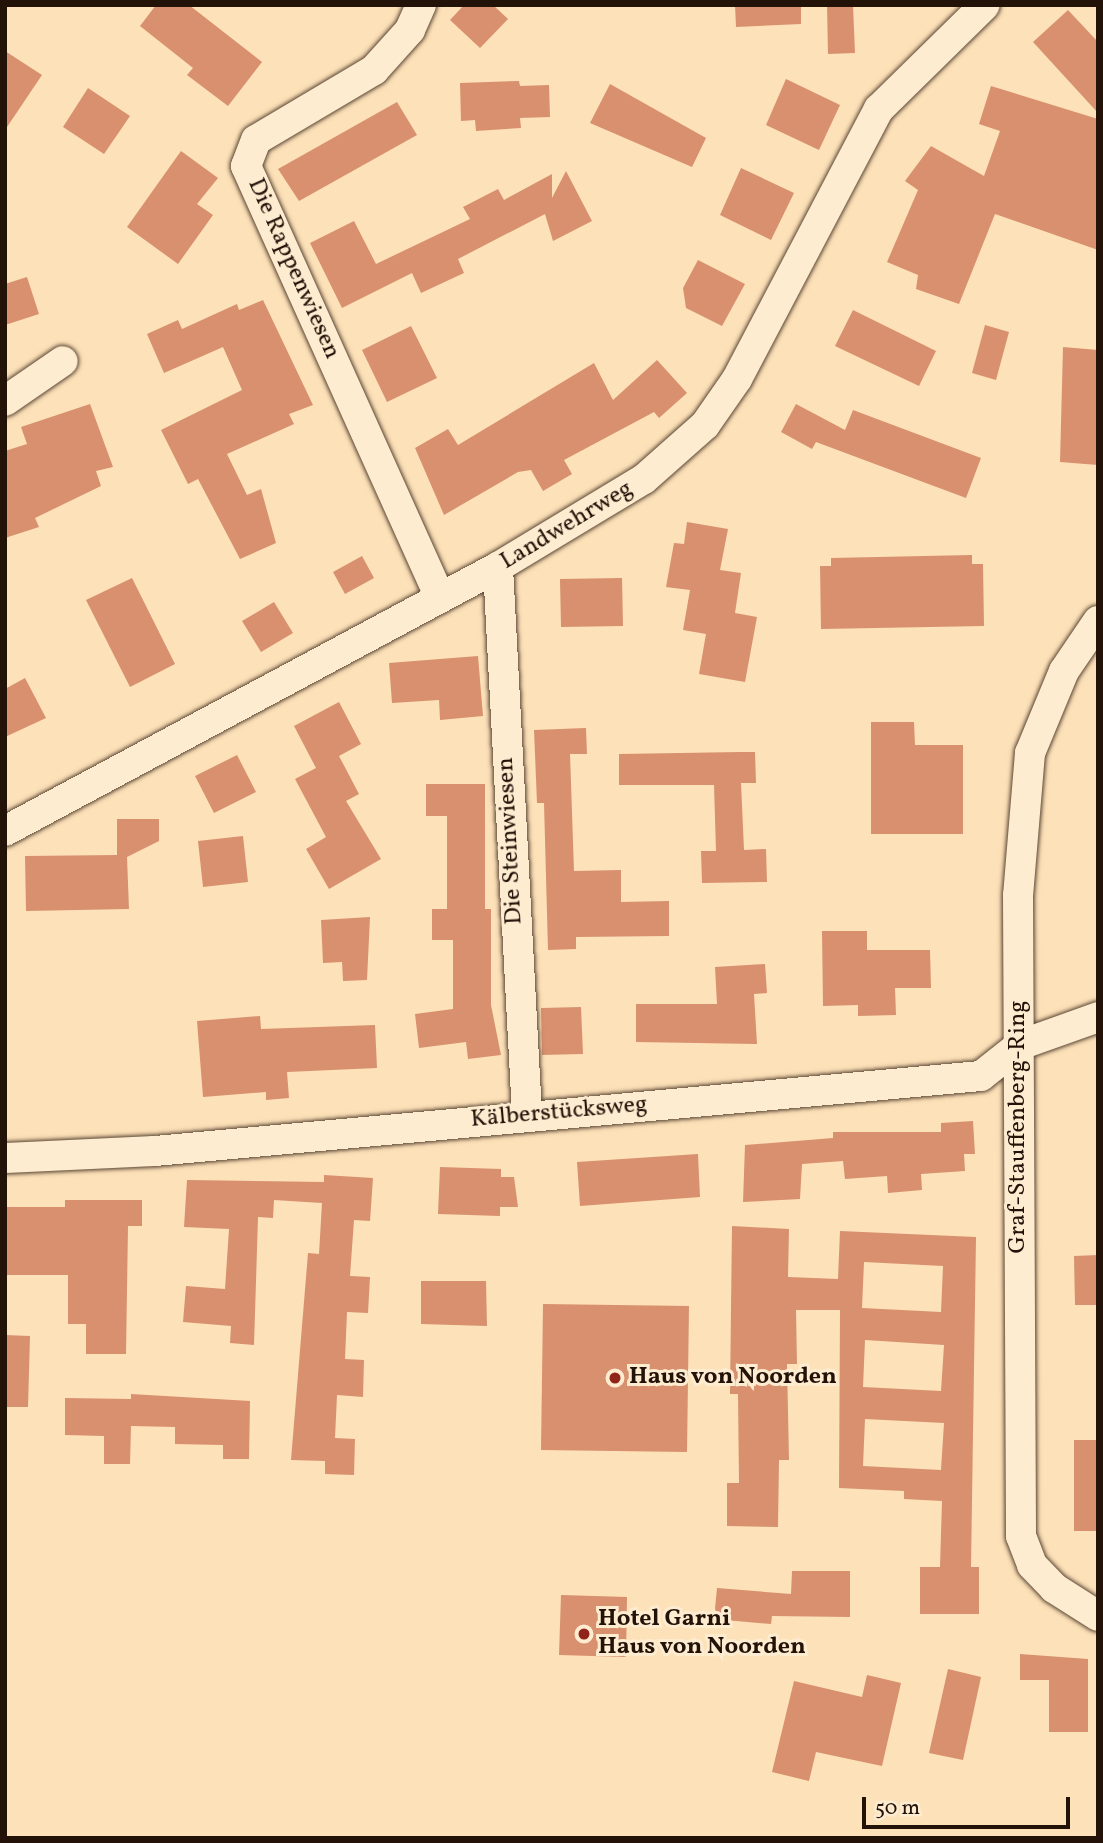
<!DOCTYPE html>
<html>
<head>
<meta charset="utf-8">
<style>
	body { margin:0 }
	#map { position:relative; width:1103px; height:1843px; overflow:hidden; background:#fde1b8; font-family:Vollkorn,serif }
	div>[style] { position:absolute }
	[style*='--x'] { left:calc(var(--x)*1px); top:calc(var(--y)*1px); width:calc(var(--w)*1px); rotate:calc(var(--a)*1deg) }
	.building>* { inset:0; background:#d8906f }
	.roads { filter:drop-shadow(0 0 2px #5a4634) drop-shadow(0 0 2px #5a4634) }
	.street>* { height:30px; margin:-15px; padding:0 15px; transform-origin:15px; border-radius:15px; background:#feecd1 }
	.dots>* { width:19px; height:19px; translate:-50% -50%; box-sizing:border-box; border:4px solid #feecd1; border-radius:50% }
	span { translate:-50% -50%; white-space:nowrap; text-align:center; line-height:1.15; -webkit-text-stroke:6px #feecd1; paint-order:stroke }
	.street-label { font-size:24px; color:#231208 }
	.poi-label { font-size:24px; color:#231208; font-weight:700 }
	.left { translate:0 -50%; text-align:left }
	.frame { position:absolute; inset:0; border:7px solid #231208; pointer-events:none }
	.scale { position:absolute; left:862px; top:1797px; width:208px; height:32px; box-sizing:border-box; border:4px solid #231208; border-top:0; padding-left:9px; font-size:21px; line-height:24px; white-space:nowrap; color:#231208; -webkit-text-stroke:5px #feecd1; paint-order:stroke }
</style>
</head>
<body>
<div id="map">
	<div class="building">
		<div style="clip-path:polygon(156px 5px,189px 5px,262px 62px,228px 106px,187px 75px,193px 68px,140px 26px)"></div>
		<div style="clip-path:polygon(464px 5px,493px 5px,508px 19px,480px 48px,450px 20px)"></div>
		<div style="clip-path:polygon(735px 5px,801px 5px,801px 24px,736px 27px)"></div>
		<div style="clip-path:polygon(827px 5px,853px 5px,855px 53px,828px 54px)"></div>
		<div style="clip-path:polygon(1068px 10px,1098px 42px,1098px 113px,1033px 42px)"></div>
		<div style="clip-path:polygon(5px 51px,42px 75px,5px 130px)"></div>
		<div style="clip-path:polygon(786px 79px,840px 105px,819px 150px,766px 125px)"></div>
		<div style="clip-path:polygon(519px 81px,520px 86px,549px 85px,550px 117px,520px 118px,521px 128px,476px 131px,475px 120px,461px 121px,460px 83px)"></div>
		<div style="clip-path:polygon(610px 84px,706px 138px,692px 167px,590px 123px)"></div>
		<div style="clip-path:polygon(991px 86px,1098px 119px,1098px 250px,995px 214px,959px 304px,916px 289px,918px 275px,887px 262px,918px 190px,905px 181px,931px 146px,984px 176px,1000px 131px,979px 124px)"></div>
		<div style="clip-path:polygon(88px 88px,130px 116px,104px 154px,63px 127px)"></div>
		<div style="clip-path:polygon(397px 102px,417px 135px,299px 201px,278px 169px)"></div>
		<div style="clip-path:polygon(181px 151px,218px 178px,197px 204px,213px 215px,178px 264px,127px 227px)"></div>
		<div style="clip-path:polygon(741px 168px,794px 193px,771px 240px,720px 215px)"></div>
		<div style="clip-path:polygon(566px 171px,592px 221px,553px 241px,545px 214px,458px 259px,464px 273px,421px 293px,412px 273px,342px 308px,310px 243px,354px 221px,376px 264px,470px 219px,463px 207px,498px 189px,504px 200px,552px 174px,552px 198px)"></div>
		<div style="clip-path:polygon(698px 260px,745px 284px,722px 326px,686px 308px,683px 288px)"></div>
		<div style="clip-path:polygon(27px 277px,39px 314px,5px 325px,5px 284px)"></div>
		<div style="clip-path:polygon(263px 300px,313px 405px,289px 414px,294px 424px,227px 454px,247px 495px,261px 489px,276px 543px,240px 559px,198px 479px,188px 484px,161px 430px,242px 390px,223px 347px,164px 373px,147px 334px,178px 320px,182px 329px,237px 304px,239px 310px)"></div>
		<div style="clip-path:polygon(853px 310px,936px 351px,919px 386px,835px 346px)"></div>
		<div style="clip-path:polygon(985px 325px,1009px 332px,996px 380px,972px 373px)"></div>
		<div style="clip-path:polygon(411px 326px,437px 378px,387px 402px,362px 350px)"></div>
		<div style="clip-path:polygon(1063px 347px,1098px 350px,1098px 465px,1060px 462px)"></div>
		<div style="clip-path:polygon(657px 360px,687px 393px,659px 418px,654px 412px,564px 460px,572px 474px,543px 491px,531px 470px,518px 472px,444px 515px,415px 448px,448px 429px,458px 445px,594px 363px,613px 400px)"></div>
		<div style="clip-path:polygon(90px 404px,113px 467px,96px 471px,101px 486px,35px 518px,39px 527px,5px 538px,5px 451px,27px 444px,21px 427px)"></div>
		<div style="clip-path:polygon(796px 404px,845px 430px,853px 410px,981px 458px,966px 498px,816px 442px,812px 449px,781px 432px)"></div>
		<div style="clip-path:polygon(687px 522px,728px 529px,720px 570px,741px 573px,735px 613px,757px 617px,745px 682px,699px 674px,706px 634px,683px 630px,690px 590px,666px 587px,674px 543px,684px 544px)"></div>
		<div style="clip-path:polygon(972px 555px,972px 564px,983px 564px,984px 626px,821px 629px,820px 566px,831px 566px,831px 558px)"></div>
		<div style="clip-path:polygon(362px 556px,374px 578px,345px 594px,333px 572px)"></div>
		<div style="clip-path:polygon(132px 578px,175px 664px,130px 687px,86px 600px)"></div>
		<div style="clip-path:polygon(622px 578px,623px 626px,561px 627px,560px 579px)"></div>
		<div style="clip-path:polygon(274px 602px,293px 633px,261px 652px,242px 621px)"></div>
		<div style="clip-path:polygon(478px 656px,483px 716px,440px 720px,439px 700px,392px 703px,389px 663px)"></div>
		<div style="clip-path:polygon(25px 678px,46px 718px,5px 737px,5px 689px)"></div>
		<div style="clip-path:polygon(339px 702px,361px 744px,339px 756px,359px 794px,346px 801px,381px 859px,329px 889px,306px 849px,326px 837px,295px 779px,316px 768px,294px 726px)"></div>
		<div style="clip-path:polygon(871px 722px,914px 722px,915px 745px,963px 745px,963px 834px,871px 834px)"></div>
		<div style="clip-path:polygon(586px 728px,587px 754px,570px 754px,574px 871px,621px 870px,621px 902px,669px 901px,669px 936px,576px 937px,576px 949px,548px 950px,544px 803px,537px 803px,534px 730px)"></div>
		<div style="clip-path:polygon(741px 752px,755px 752px,756px 783px,741px 783px,744px 850px,766px 849px,767px 882px,702px 883px,701px 851px,716px 851px,714px 785px,619px 785px,619px 754px)"></div>
		<div style="clip-path:polygon(237px 755px,256px 792px,214px 813px,195px 776px)"></div>
		<div style="clip-path:polygon(426px 784px,485px 784px,485px 909px,491px 909px,491px 1005px,501px 1055px,468px 1059px,466px 1042px,419px 1048px,415px 1014px,453px 1009px,453px 940px,432px 940px,432px 909px,447px 909px,447px 816px,426px 816px)"></div>
		<div style="clip-path:polygon(117px 819px,159px 819px,159px 841px,127px 857px,129px 909px,26px 911px,25px 856px,117px 855px)"></div>
		<div style="clip-path:polygon(243px 836px,248px 882px,203px 887px,198px 841px)"></div>
		<div style="clip-path:polygon(370px 917px,367px 980px,343px 981px,342px 962px,323px 963px,321px 920px)"></div>
		<div style="clip-path:polygon(822px 931px,867px 931px,867px 950px,930px 950px,931px 988px,895px 988px,896px 1015px,858px 1016px,858px 1005px,823px 1006px)"></div>
		<div style="clip-path:polygon(765px 964px,767px 993px,754px 994px,757px 1044px,636px 1042px,636px 1004px,717px 1004px,715px 967px)"></div>
		<div style="clip-path:polygon(581px 1007px,583px 1054px,542px 1055px,541px 1008px)"></div>
		<div style="clip-path:polygon(260px 1016px,261px 1029px,375px 1025px,377px 1068px,287px 1072px,289px 1098px,266px 1100px,266px 1092px,203px 1097px,197px 1021px)"></div>
		<div style="clip-path:polygon(973px 1121px,975px 1154px,964px 1154px,965px 1171px,921px 1174px,922px 1190px,888px 1193px,887px 1176px,845px 1179px,843px 1161px,802px 1164px,800px 1199px,743px 1202px,745px 1145px,833px 1138px,833px 1132px,941px 1132px,941px 1123px)"></div>
		<div style="clip-path:polygon(698px 1154px,700px 1197px,580px 1206px,577px 1162px)"></div>
		<div style="clip-path:polygon(440px 1167px,501px 1169px,501px 1177px,514px 1177px,518px 1207px,500px 1207px,500px 1216px,438px 1214px)"></div>
		<div style="clip-path:polygon(324px 1175px,373px 1178px,370px 1221px,354px 1220px,350px 1276px,370px 1277px,368px 1313px,347px 1312px,345px 1359px,364px 1360px,363px 1397px,337px 1395px,335px 1438px,355px 1439px,354px 1475px,325px 1474px,325px 1461px,291px 1460px,308px 1253px,319px 1254px,322px 1203px,274px 1200px,273px 1218px,258px 1217px,254px 1345px,230px 1343px,231px 1326px,183px 1322px,186px 1286px,225px 1289px,229px 1229px,184px 1227px,187px 1180px,324px 1182px)"></div>
		<div style="clip-path:polygon(65px 1200px,142px 1200px,142px 1226px,128px 1226px,126px 1354px,86px 1354px,86px 1324px,68px 1324px,68px 1275px,5px 1275px,5px 1207px,65px 1207px)"></div>
		<div style="clip-path:polygon(evenodd,732px 1226px,789px 1229px,788px 1277px,838px 1279px,840px 1231px,976px 1237px,971px 1567px,979px 1567px,979px 1614px,920px 1614px,920px 1567px,940px 1567px,942px 1501px,904px 1499px,904px 1491px,839px 1488px,840px 1310px,796px 1310px,797px 1364px,787px 1364px,789px 1460px,779px 1460px,778px 1527px,727px 1526px,727px 1483px,739px 1483px,738px 1394px,730px 1394px,732px 1226px,864px 1262px,943px 1266px,941px 1312px,862px 1308px,864px 1262px,732px 1226px,865px 1340px,944px 1345px,941px 1391px,863px 1387px,865px 1340px,732px 1226px,865px 1419px,944px 1423px,941px 1470px,863px 1466px,865px 1419px)"></div>
		<div style="clip-path:polygon(1098px 1255px,1098px 1305px,1075px 1305px,1074px 1256px)"></div>
		<div style="clip-path:polygon(421px 1281px,486px 1281px,487px 1326px,421px 1324px)"></div>
		<div style="clip-path:polygon(543px 1304px,689px 1306px,687px 1452px,541px 1450px)"></div>
		<div style="clip-path:polygon(5px 1335px,30px 1336px,28px 1407px,5px 1407px)"></div>
		<div style="clip-path:polygon(131px 1394px,250px 1401px,249px 1459px,223px 1459px,223px 1445px,175px 1444px,175px 1427px,131px 1426px,130px 1464px,104px 1464px,104px 1436px,65px 1435px,65px 1398px,131px 1399px)"></div>
		<div style="clip-path:polygon(1074px 1440px,1098px 1440px,1098px 1531px,1074px 1531px)"></div>
		<div style="clip-path:polygon(792px 1571px,850px 1571px,850px 1617px,772px 1616px,771px 1624px,714px 1619px,717px 1588px,791px 1594px)"></div>
		<div style="clip-path:polygon(561px 1595px,627px 1597px,626px 1657px,559px 1655px)"></div>
		<div style="clip-path:polygon(1020px 1654px,1088px 1659px,1088px 1732px,1049px 1732px,1049px 1680px,1020px 1680px)"></div>
		<div style="clip-path:polygon(948px 1669px,981px 1677px,963px 1760px,929px 1753px)"></div>
		<div style="clip-path:polygon(867px 1675px,901px 1683px,882px 1766px,816px 1752px,809px 1781px,772px 1772px,794px 1681px,862px 1697px)"></div>
	</div>
	<div class="roads">
		<div class="street">
			<div style="--x:421;--y:5;--w:27;--a:114"></div>
			<div style="--x:410;--y:30;--w:54;--a:132"></div>
			<div style="--x:374;--y:70;--w:137;--a:149.3"></div>
			<div style="--x:256;--y:140;--w:28;--a:111"></div>
			<div style="--x:246;--y:166;--w:473;--a:65.8"></div>
			<div style="--x:5;--y:401;--w:70;--a:-34.6"></div>
			<div style="--x:498;--y:567;--w:549;--a:86.97"></div>
			<div style="--x:1098;--y:621;--w:60;--a:124.2"></div>
			<div style="--x:1064;--y:671;--w:89;--a:112.5"></div>
			<div style="--x:1030;--y:753;--w:143;--a:94.8"></div>
			<div style="--x:1018;--y:895;--w:641;--a:89.73"></div>
			<div style="--x:1021;--y:1536;--w:31;--a:69"></div>
			<div style="--x:1032;--y:1565;--w:32;--a:46"></div>
			<div style="--x:1054;--y:1588;--w:52;--a:32.5"></div>
			<div style="--x:5;--y:831;--w:559;--a:-28.17"></div>
			<div style="--x:498;--y:567;--w:170;--a:-31.1"></div>
			<div style="--x:644;--y:479;--w:81;--a:-41.5"></div>
			<div style="--x:705;--y:425;--w:56;--a:-55.2"></div>
			<div style="--x:737;--y:379;--w:305;--a:-62.3"></div>
			<div style="--x:879;--y:109;--w:148;--a:-44.5"></div>
			<div style="--x:5;--y:1158;--w:150;--a:-2.7"></div>
			<div style="--x:155;--y:1151;--w:829;--a:-5.19"></div>
			<div style="--x:981;--y:1076;--w:50;--a:-38.5"></div>
			<div style="--x:1020;--y:1045;--w:83;--a:-19.7"></div>
		</div>
	</div>
	<div class="dots">
		<div style="left:615px;top:1378px;background:#8f2418"></div>
		<div style="left:584px;top:1634px;background:#8f2418"></div>
	</div>
	<div class="street-label">
		<span style="left:293px;top:269px;rotate:66deg">Die Rappenwiesen</span>
		<span style="left:567px;top:526px;rotate:-31deg">Landwehrweg</span>
		<span style="left:511px;top:841px;rotate:-93deg">Die Steinwiesen</span>
		<span style="left:559px;top:1113px;rotate:-5deg">Kälberstücksweg</span>
		<span style="left:1019px;top:1127px;rotate:-90deg">Graf-Stauffenberg-Ring</span>
	</div>
	<div class="poi-label">
		<span class="left" style="left:629px;top:1378px">Haus von Noorden</span>
		<span class="left" style="left:598px;top:1634px">Hotel Garni<br>Haus von Noorden</span>
	</div>
	<div class="frame"></div>
	<div class="scale">50 m</div>
</div>
</body>
</html>
